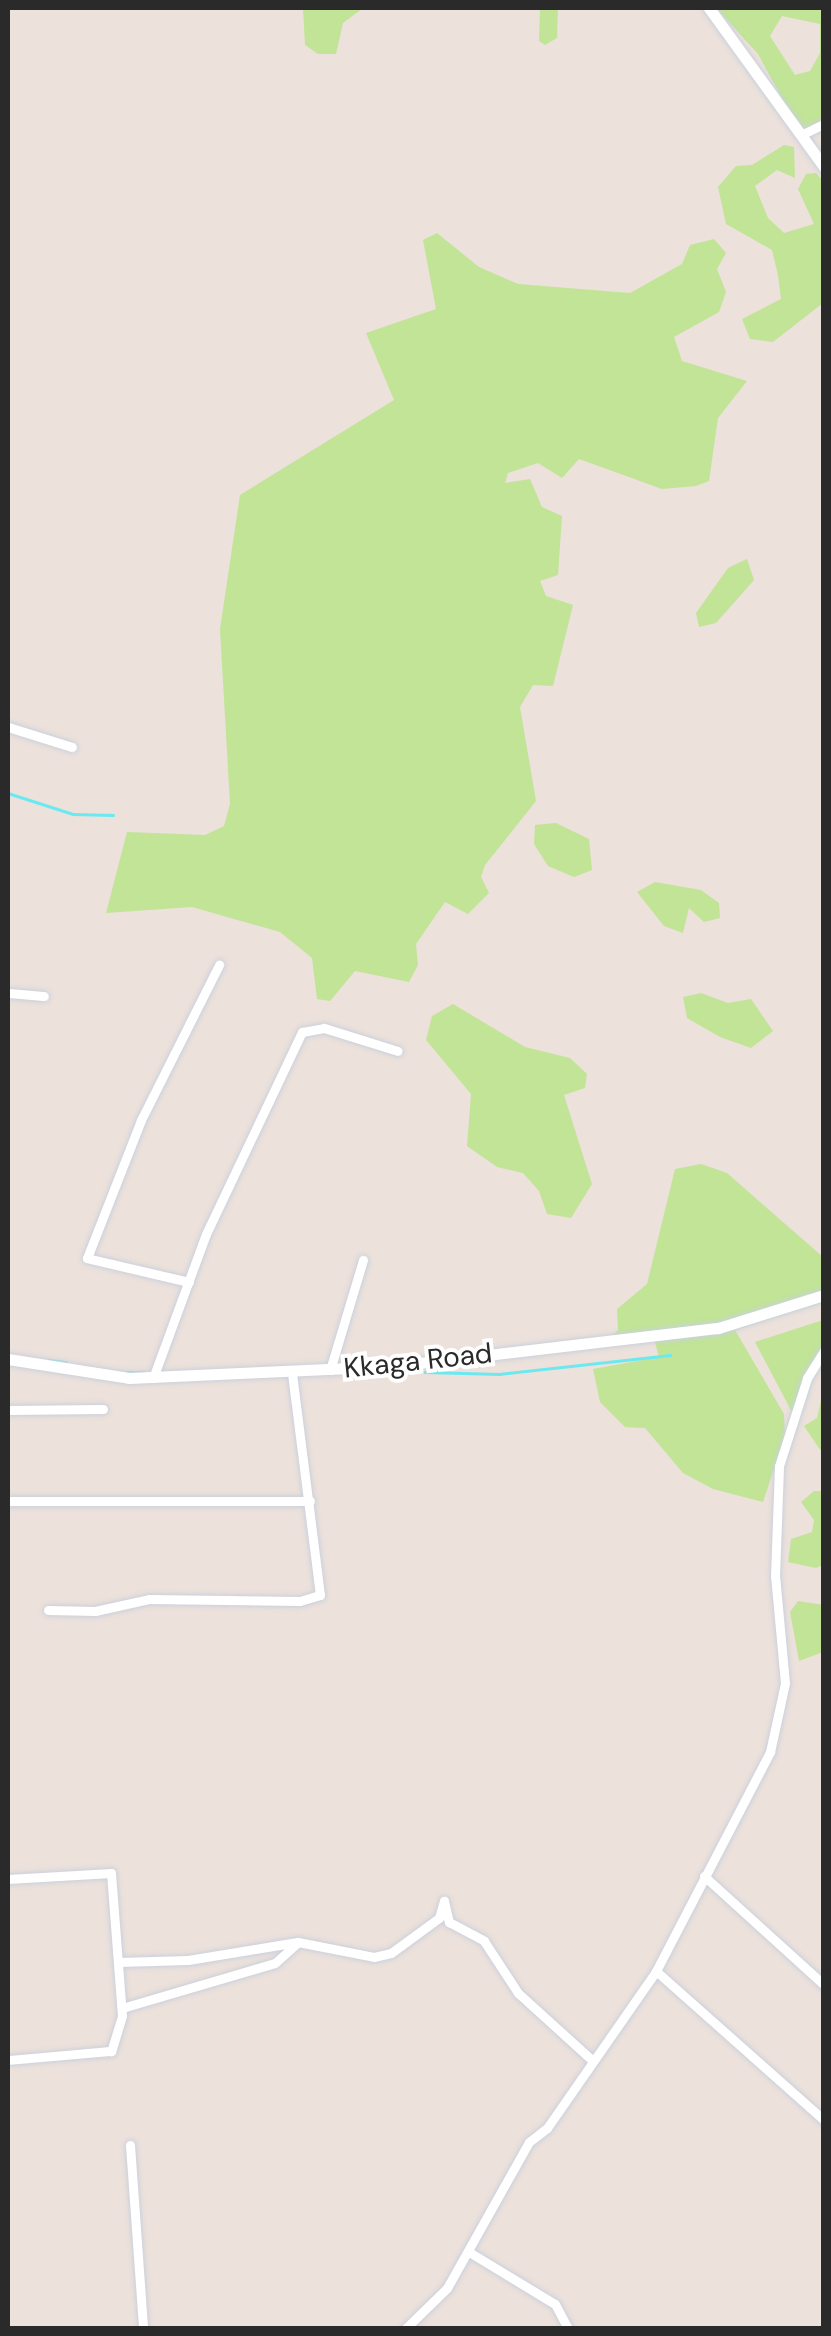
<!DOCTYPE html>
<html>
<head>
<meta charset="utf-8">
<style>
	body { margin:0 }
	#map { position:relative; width:831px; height:2336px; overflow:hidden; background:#ece1db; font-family:"DM Sans",sans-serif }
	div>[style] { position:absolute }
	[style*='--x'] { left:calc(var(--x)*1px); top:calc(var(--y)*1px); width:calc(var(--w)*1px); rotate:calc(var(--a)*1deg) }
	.green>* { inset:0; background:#c1e497 }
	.stream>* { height:2.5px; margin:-1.25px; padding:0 1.25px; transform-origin:1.25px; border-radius:1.25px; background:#6ce9f0 }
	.roads { filter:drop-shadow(0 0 2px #cad1dc) drop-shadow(0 0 2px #cad1dc) }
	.minor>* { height:9px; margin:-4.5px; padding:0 4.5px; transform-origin:4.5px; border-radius:4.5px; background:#fff }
	.tertiary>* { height:11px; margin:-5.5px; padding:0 5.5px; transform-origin:5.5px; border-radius:5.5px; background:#fff }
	span { translate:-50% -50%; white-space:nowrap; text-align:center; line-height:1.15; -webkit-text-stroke:8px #fff; paint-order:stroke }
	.street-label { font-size:28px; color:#2a2a2a }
	.frame { position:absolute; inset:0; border:10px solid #2a2a2a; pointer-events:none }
</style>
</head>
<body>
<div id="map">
	<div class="green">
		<div style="clip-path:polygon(363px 8px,343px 23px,336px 54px,318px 54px,305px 45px,303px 8px)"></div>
		<div style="clip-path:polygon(540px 8px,558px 8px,557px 38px,545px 45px,539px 41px)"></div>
		<div style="clip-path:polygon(evenodd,716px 8px,823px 8px,823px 127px,799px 130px,758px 54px,716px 8px,782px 16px,820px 24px,820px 53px,810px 71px,795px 75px,770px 36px,782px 16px)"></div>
		<div style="clip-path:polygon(784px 145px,794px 147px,795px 178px,777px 170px,755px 186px,768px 218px,784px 233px,814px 224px,798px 189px,806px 174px,816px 173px,823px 181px,823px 303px,773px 342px,750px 339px,742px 319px,781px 299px,778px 275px,772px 250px,726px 224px,718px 187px,736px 166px,752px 165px)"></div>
		<div style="clip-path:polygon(437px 233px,479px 267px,518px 284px,630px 293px,682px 264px,690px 245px,714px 239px,726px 253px,717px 269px,726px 292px,719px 312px,674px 337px,682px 361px,747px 381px,718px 418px,709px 481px,696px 486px,662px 489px,579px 459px,562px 478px,538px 463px,508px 473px,505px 483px,530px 479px,542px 507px,562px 516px,558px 575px,540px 581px,546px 596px,573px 605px,553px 686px,533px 685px,520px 707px,536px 801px,485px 865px,481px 877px,489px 893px,468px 914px,445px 902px,416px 944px,418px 965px,409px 982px,355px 971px,330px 1001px,317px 999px,312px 958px,280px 932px,192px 907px,106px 913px,127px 832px,205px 835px,224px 826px,230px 804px,220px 629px,240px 495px,394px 400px,366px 333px,436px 309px,423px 240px)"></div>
		<div style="clip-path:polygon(747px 559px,754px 580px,716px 623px,699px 627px,696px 613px,728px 568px)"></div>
		<div style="clip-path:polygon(556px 823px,589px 839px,592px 870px,574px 877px,548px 866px,534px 844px,535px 825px)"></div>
		<div style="clip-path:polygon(655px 882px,701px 890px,719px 903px,720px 918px,704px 922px,689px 908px,683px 933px,664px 926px,637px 892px)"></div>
		<div style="clip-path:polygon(701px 993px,728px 1003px,751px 999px,773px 1031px,751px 1048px,720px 1037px,687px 1018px,683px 997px)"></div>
		<div style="clip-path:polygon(453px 1004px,525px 1047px,570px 1058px,587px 1074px,585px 1088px,564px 1095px,592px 1184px,571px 1218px,547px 1214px,539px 1191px,523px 1173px,497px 1167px,467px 1146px,471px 1094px,426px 1040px,432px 1016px)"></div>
		<div style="clip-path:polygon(701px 1164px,727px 1173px,823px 1257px,823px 1302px,735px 1330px,784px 1414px,785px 1436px,763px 1502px,713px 1489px,683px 1473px,645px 1428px,625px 1427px,600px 1402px,593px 1369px,659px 1357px,654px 1339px,604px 1344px,618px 1330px,617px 1309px,647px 1284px,675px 1169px)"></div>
		<div style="clip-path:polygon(823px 1320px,823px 1350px,793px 1414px,755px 1342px)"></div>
		<div style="clip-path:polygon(823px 1391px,824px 1454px,823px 1454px,804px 1426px,817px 1418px)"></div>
		<div style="clip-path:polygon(814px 1491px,824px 1491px,823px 1565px,816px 1568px,788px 1562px,791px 1539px,812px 1532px,814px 1520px,801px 1502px)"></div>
		<div style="clip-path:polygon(798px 1601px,824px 1605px,823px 1652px,799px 1661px,790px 1612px)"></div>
	</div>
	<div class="stream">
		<div style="--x:8;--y:793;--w:68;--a:17.9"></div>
		<div style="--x:73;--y:814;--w:40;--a:1.4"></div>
		<div style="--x:49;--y:1360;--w:17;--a:7"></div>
		<div style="--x:390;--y:1371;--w:109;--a:1.6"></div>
		<div style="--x:499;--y:1374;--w:172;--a:-6.3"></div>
		<div style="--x:127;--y:1372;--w:17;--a:0"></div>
	</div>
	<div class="roads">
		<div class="minor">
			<div style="--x:801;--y:135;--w:25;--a:-26"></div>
			<div style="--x:8;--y:727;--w:67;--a:17.4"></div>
			<div style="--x:8;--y:993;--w:36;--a:5"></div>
			<div style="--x:189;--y:1282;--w:105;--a:-166.8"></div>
			<div style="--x:87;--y:1258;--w:148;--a:-68.6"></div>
			<div style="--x:141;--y:1120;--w:174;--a:-63.3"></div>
			<div style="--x:330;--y:1370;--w:115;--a:-73.3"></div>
			<div style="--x:153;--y:1378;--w:153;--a:-69.8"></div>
			<div style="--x:206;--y:1234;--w:224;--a:-64.6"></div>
			<div style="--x:302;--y:1032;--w:22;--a:-10"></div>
			<div style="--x:324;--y:1028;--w:77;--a:17.3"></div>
			<div style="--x:8;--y:1410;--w:95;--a:-0.6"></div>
			<div style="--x:8;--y:1501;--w:302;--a:0"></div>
			<div style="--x:48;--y:1610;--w:47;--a:1.2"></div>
			<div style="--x:95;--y:1611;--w:55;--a:-12.5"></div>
			<div style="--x:149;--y:1599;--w:151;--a:0.8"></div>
			<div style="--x:300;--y:1601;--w:21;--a:-17"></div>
			<div style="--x:320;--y:1595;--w:223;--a:-97.2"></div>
			<div style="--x:704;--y:1876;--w:162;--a:42.2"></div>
			<div style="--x:8;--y:1879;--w:103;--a:-3.3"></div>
			<div style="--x:111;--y:1873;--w:143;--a:85.6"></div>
			<div style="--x:122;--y:2016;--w:37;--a:107"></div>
			<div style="--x:111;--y:2051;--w:103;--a:175"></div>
			<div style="--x:119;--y:1962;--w:69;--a:-1.7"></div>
			<div style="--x:188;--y:1960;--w:111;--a:-9.3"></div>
			<div style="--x:298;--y:1942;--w:77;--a:11.2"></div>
			<div style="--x:374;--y:1957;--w:17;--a:-13"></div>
			<div style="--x:391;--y:1953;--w:59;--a:-36.1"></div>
			<div style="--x:439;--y:1918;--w:18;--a:-74"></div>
			<div style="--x:444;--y:1901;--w:22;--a:77"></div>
			<div style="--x:449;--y:1922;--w:40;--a:28"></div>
			<div style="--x:484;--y:1941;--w:62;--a:56.8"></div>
			<div style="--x:518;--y:1993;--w:101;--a:42.2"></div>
			<div style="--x:656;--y:1971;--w:225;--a:41.6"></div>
			<div style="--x:122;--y:2008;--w:159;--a:-16.4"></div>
			<div style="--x:275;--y:1963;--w:28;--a:-42"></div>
			<div style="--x:130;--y:2145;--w:183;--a:85.9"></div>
			<div style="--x:469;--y:2252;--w:100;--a:31.2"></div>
			<div style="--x:555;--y:2304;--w:27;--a:62"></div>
			<div style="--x:406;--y:2328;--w:57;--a:-44.3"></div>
			<div style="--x:447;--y:2288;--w:167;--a:-60.7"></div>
			<div style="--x:529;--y:2142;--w:23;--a:-38"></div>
			<div style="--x:547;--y:2128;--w:191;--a:-55.2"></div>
			<div style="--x:656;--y:1971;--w:247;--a:-62.5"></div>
			<div style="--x:770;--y:1752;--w:71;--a:-77.7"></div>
			<div style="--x:785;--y:1683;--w:107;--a:-95.3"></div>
			<div style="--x:775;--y:1576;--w:110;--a:-87.9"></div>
			<div style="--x:779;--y:1466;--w:92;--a:-72.3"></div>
			<div style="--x:807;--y:1378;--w:32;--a:-58"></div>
		</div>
		<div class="tertiary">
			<div style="--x:709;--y:8;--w:196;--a:54.1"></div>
			<div style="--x:8;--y:1359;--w:122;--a:8.9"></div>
			<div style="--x:129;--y:1378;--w:265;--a:-2.6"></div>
			<div style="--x:394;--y:1366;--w:326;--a:-6.7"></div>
			<div style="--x:718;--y:1328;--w:111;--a:-17.3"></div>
		</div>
	</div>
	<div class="street-label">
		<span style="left:418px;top:1361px;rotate:-6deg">Kkaga Road</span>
	</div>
	<div class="frame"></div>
</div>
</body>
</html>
